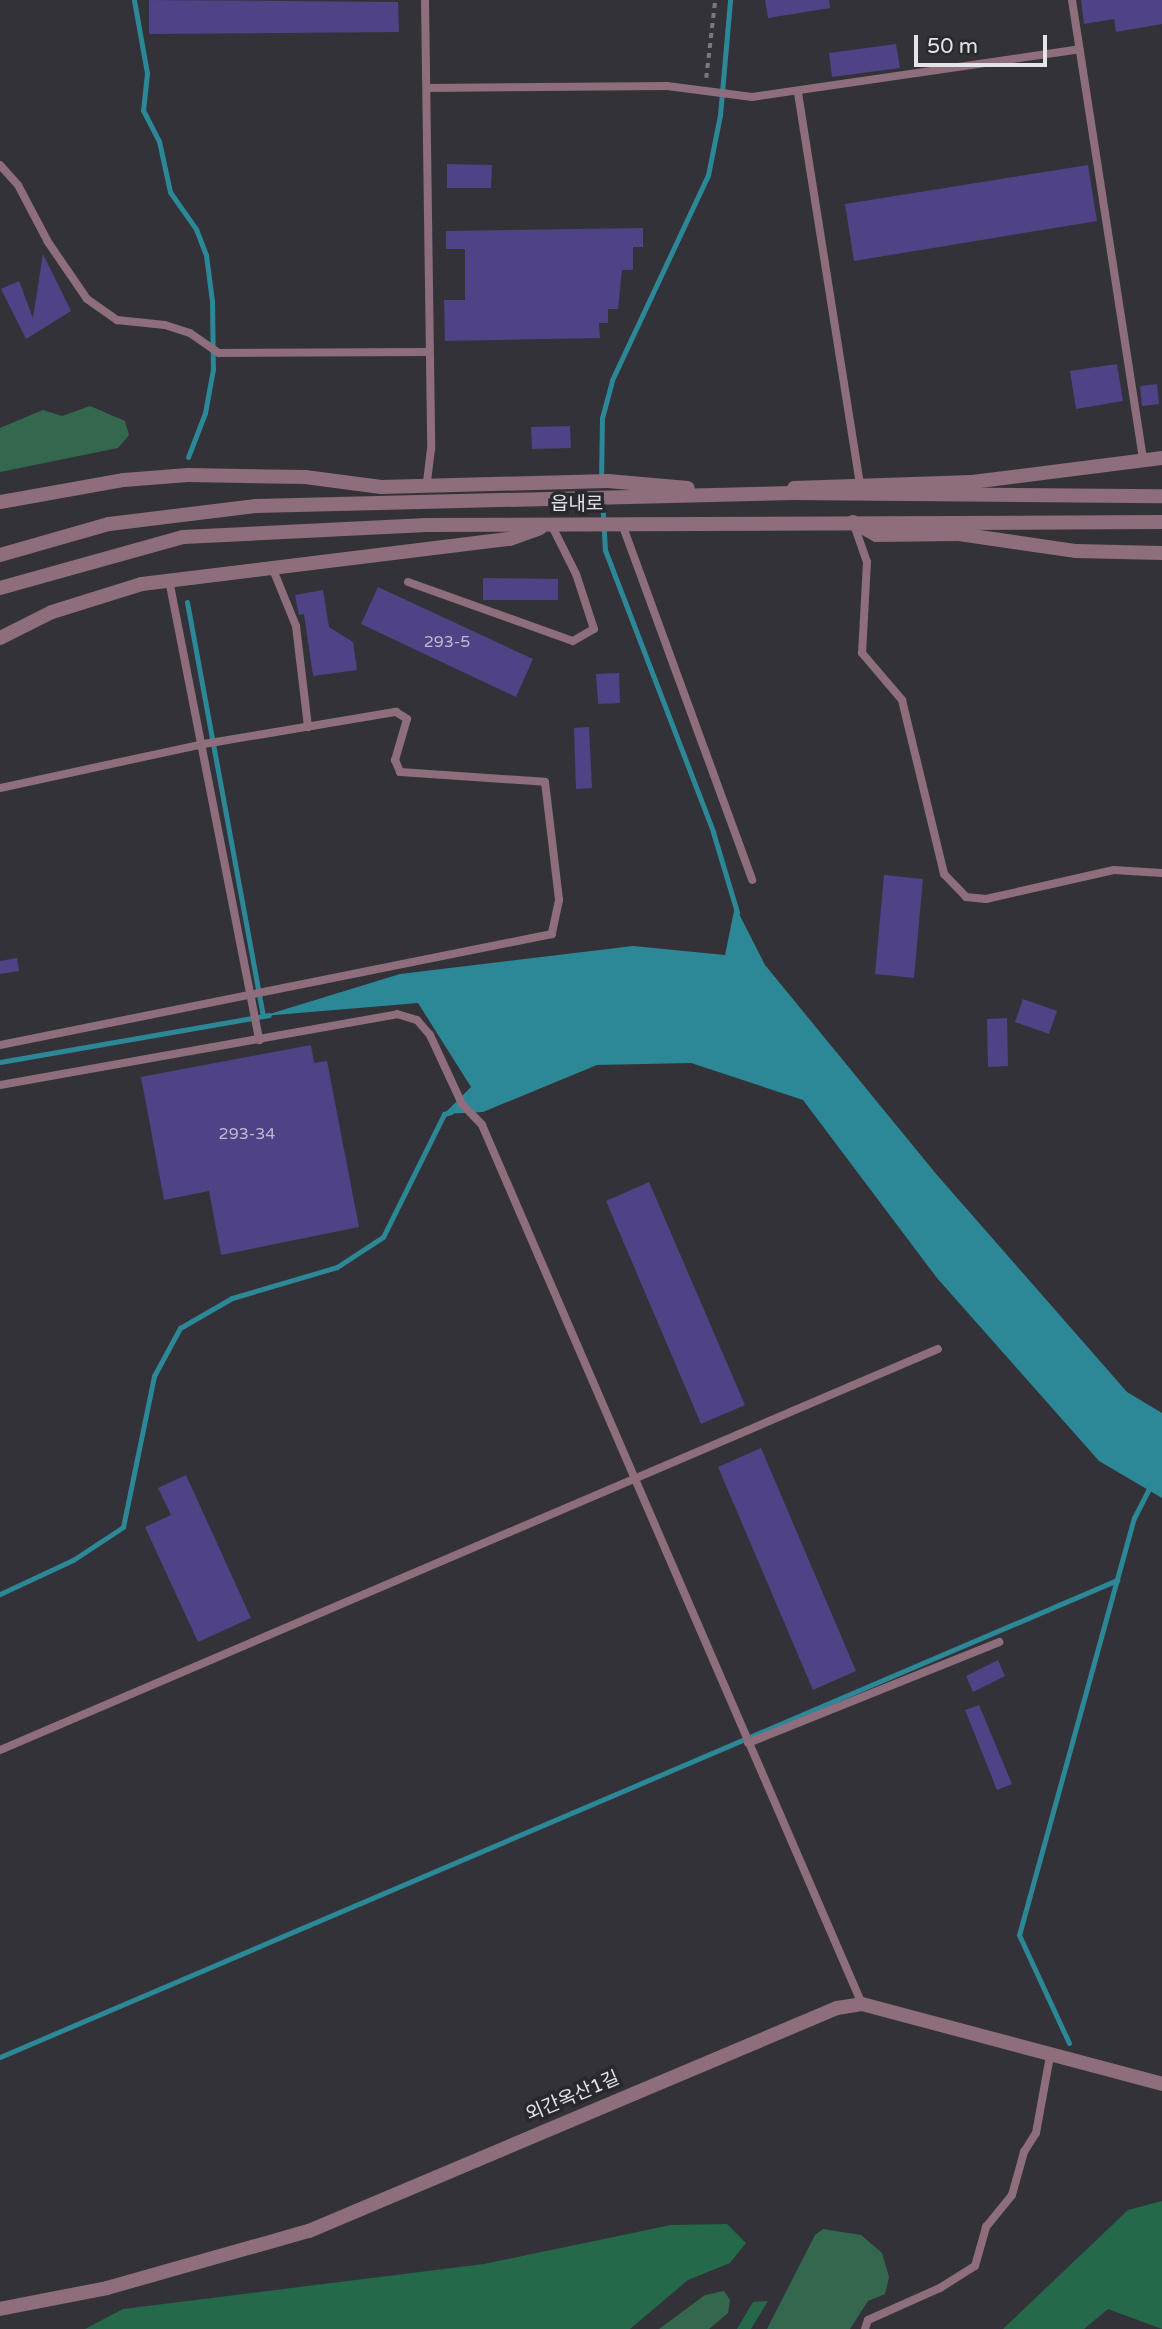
<!DOCTYPE html>
<html>
<head>
<meta charset="utf-8">
<style>
	body { margin:0 }
	#map { position:relative; width:1162px; height:2329px; overflow:hidden; background:#333239; font-family:"Varela Round","Noto Sans KR",sans-serif }
	div>[style] { position:absolute }
	[style*='--x'] { left:calc(var(--x)*1px); top:calc(var(--y)*1px); width:calc(var(--w)*1px); rotate:calc(var(--a)*1deg) }
	.green>* { inset:0; background:#34684e }
	.forest>* { inset:0; background:#24694a }
	.water>* { inset:0; background:#2c8796 }
	.stream>* { height:5px; margin:-2.5px; padding:0 2.5px; transform-origin:2.5px; border-radius:2.5px; background:#2c8796 }
	.building>* { inset:0; background:#4f4285 }
	.path>* { height:3.5px; margin-top:-1.75px; transform-origin:0; background:repeating-linear-gradient(90deg,#79797f 0 5px,transparent 0 10px) }
	.service>* { height:8px; margin:-4px; padding:0 4px; transform-origin:4px; border-radius:4px; background:#8e6d7c }
	.minor>* { height:14px; margin:-7px; padding:0 7px; transform-origin:7px; border-radius:7px; background:#8e6d7c }
	.tertiary>* { height:14px; margin:-7px; padding:0 7px; transform-origin:7px; border-radius:7px; background:#8e6d7c }
	span { translate:-50% -50%; white-space:nowrap; text-align:center; line-height:1.15; -webkit-text-stroke:7px #29282f; paint-order:stroke }
	.number-label { font-size:16px; color:#bebbcf }
	.number-label span { -webkit-text-stroke-width:0 }
	.street-label { font-size:19px; color:#e3e3e8 }
	.scale { position:absolute; left:914px; top:35px; width:133px; height:32px; box-sizing:border-box; border:4px solid #e3e3e8; border-top:0; padding-left:9px; font-size:21px; line-height:24px; white-space:nowrap; color:#e3e3e8; -webkit-text-stroke:5px #29282f; paint-order:stroke }
</style>
</head>
<body>
<div id="map">
	<div class="green">
		<div style="clip-path:polygon(90px 406px,125px 421px,129px 435px,118px 448px,0 472px,0 428px,43px 410px,62px 416px)"></div>
		<div style="clip-path:polygon(823px 2229px,861px 2235px,882px 2253px,889px 2277px,885px 2294px,868px 2301px,850px 2329px,767px 2329px,815px 2235px)"></div>
		<div style="clip-path:polygon(724px 2291px,730px 2300px,728px 2313px,709px 2329px,659px 2329px,705px 2295px)"></div>
	</div>
	<div class="forest">
		<div style="clip-path:polygon(1162px 2201px,1162px 2329px,1108px 2309px,1084px 2329px,1003px 2329px,1128px 2210px)"></div>
		<div style="clip-path:polygon(727px 2224px,746px 2243px,730px 2263px,688px 2280px,630px 2329px,85px 2329px,123px 2309px,484px 2264px,671px 2225px)"></div>
		<div style="clip-path:polygon(768px 2301px,751px 2329px,737px 2329px,753px 2302px)"></div>
	</div>
	<div class="water">
		<div style="clip-path:polygon(735px 906px,765px 965px,937px 1175px,1127px 1392px,1162px 1413px,1162px 1498px,1099px 1461px,937px 1278px,803px 1100px,691px 1063px,597px 1065px,483px 1112px,444px 1114px,471px 1087px,418px 1003px,263px 1016px,400px 974px,633px 946px,725px 955px)"></div>
	</div>
	<div class="stream">
		<div style="--x:134;--y:0;--w:74;--a:79.9"></div>
		<div style="--x:147;--y:73;--w:37;--a:96"></div>
		<div style="--x:143;--y:110;--w:35;--a:63"></div>
		<div style="--x:159;--y:141;--w:52;--a:77.8"></div>
		<div style="--x:170;--y:192;--w:45;--a:54.9"></div>
		<div style="--x:196;--y:229;--w:28;--a:69"></div>
		<div style="--x:206;--y:255;--w:46;--a:82.6"></div>
		<div style="--x:212;--y:301;--w:68;--a:89.2"></div>
		<div style="--x:213;--y:369;--w:45;--a:100.3"></div>
		<div style="--x:205;--y:413;--w:47;--a:111.1"></div>
		<div style="--x:601;--y:481;--w:63;--a:-89.1"></div>
		<div style="--x:602;--y:418;--w:39;--a:-75"></div>
		<div style="--x:612;--y:380;--w:226;--a:-64.9"></div>
		<div style="--x:708;--y:175;--w:61;--a:-78.7"></div>
		<div style="--x:720;--y:115;--w:115;--a:-85"></div>
		<div style="--x:602;--y:497;--w:53;--a:86.8"></div>
		<div style="--x:605;--y:550;--w:302;--a:69"></div>
		<div style="--x:713;--y:832;--w:84;--a:73.3"></div>
		<div style="--x:187;--y:602;--w:421;--a:79.6"></div>
		<div style="--x:0;--y:1062;--w:273;--a:-9.9"></div>
		<div style="--x:0;--y:1594;--w:81;--a:-25"></div>
		<div style="--x:73;--y:1560;--w:60;--a:-33.4"></div>
		<div style="--x:123;--y:1527;--w:154;--a:-78.4"></div>
		<div style="--x:154;--y:1376;--w:55;--a:-61.6"></div>
		<div style="--x:180;--y:1328;--w:60;--a:-30"></div>
		<div style="--x:232;--y:1298;--w:109;--a:-16.4"></div>
		<div style="--x:337;--y:1267;--w:55;--a:-33.1"></div>
		<div style="--x:383;--y:1237;--w:137;--a:-63.6"></div>
		<div style="--x:444;--y:1114;--w:7;--a:-16"></div>
		<div style="--x:1069;--y:2043;--w:119;--a:-114.8"></div>
		<div style="--x:1019;--y:1935;--w:433;--a:-74.6"></div>
		<div style="--x:1134;--y:1518;--w:37;--a:-63"></div>
		<div style="--x:0;--y:2057;--w:1215;--a:-23.12"></div>
	</div>
	<div class="building">
		<div style="clip-path:polygon(149px 0,398px 2px,399px 32px,149px 34px)"></div>
		<div style="clip-path:polygon(765px 0,829px 0,830px 8px,768px 18px)"></div>
		<div style="clip-path:polygon(1081px 0,1162px 0,1162px 24px,1116px 32px,1114px 19px,1084px 24px)"></div>
		<div style="clip-path:polygon(896px 44px,900px 68px,832px 77px,829px 53px)"></div>
		<div style="clip-path:polygon(447px 164px,492px 165px,491px 188px,447px 188px)"></div>
		<div style="clip-path:polygon(1088px 165px,1097px 221px,854px 261px,845px 204px)"></div>
		<div style="clip-path:polygon(643px 228px,643px 247px,633px 247px,633px 270px,622px 270px,618px 309px,608px 309px,608px 323px,599px 323px,600px 338px,445px 341px,444px 300px,465px 300px,465px 249px,446px 249px,446px 231px)"></div>
		<div style="clip-path:polygon(43px 254px,71px 311px,26px 339px,1px 289px,19px 281px,33px 318px)"></div>
		<div style="clip-path:polygon(1117px 364px,1123px 401px,1076px 409px,1070px 371px)"></div>
		<div style="clip-path:polygon(1157px 384px,1159px 404px,1142px 406px,1140px 386px)"></div>
		<div style="clip-path:polygon(570px 426px,571px 448px,532px 449px,531px 427px)"></div>
		<div style="clip-path:polygon(483px 578px,558px 579px,558px 600px,483px 600px)"></div>
		<div style="clip-path:polygon(378px 587px,533px 659px,516px 697px,361px 624px)"></div>
		<div style="clip-path:polygon(323px 590px,329px 627px,353px 642px,357px 670px,313px 676px,304px 614px,299px 615px,295px 595px)"></div>
		<div style="clip-path:polygon(619px 673px,620px 703px,598px 704px,596px 674px)"></div>
		<div style="clip-path:polygon(589px 727px,592px 788px,576px 789px,574px 728px)"></div>
		<div style="clip-path:polygon(884px 875px,923px 879px,914px 978px,875px 974px)"></div>
		<div style="clip-path:polygon(17px 958px,19px 971px,0 974px,0 961px)"></div>
		<div style="clip-path:polygon(1023px 999px,1057px 1011px,1049px 1034px,1015px 1022px)"></div>
		<div style="clip-path:polygon(1007px 1018px,1008px 1066px,988px 1067px,987px 1019px)"></div>
		<div style="clip-path:polygon(311px 1045px,314px 1063px,327px 1061px,359px 1227px,221px 1255px,209px 1191px,164px 1200px,141px 1077px)"></div>
		<div style="clip-path:polygon(649px 1182px,745px 1405px,701px 1424px,606px 1201px)"></div>
		<div style="clip-path:polygon(761px 1448px,856px 1671px,813px 1690px,718px 1467px)"></div>
		<div style="clip-path:polygon(186px 1475px,251px 1618px,198px 1642px,145px 1527px,171px 1515px,158px 1488px)"></div>
		<div style="clip-path:polygon(998px 1660px,1005px 1676px,973px 1692px,966px 1676px)"></div>
		<div style="clip-path:polygon(979px 1705px,1012px 1784px,997px 1790px,965px 1710px)"></div>
	</div>
	<div class="path">
		<div style="--x:706;--y:78;--w:79;--a:-83.4"></div>
	</div>
	<div class="service">
		<div style="--x:425;--y:0;--w:449;--a:89.2"></div>
		<div style="--x:431;--y:449;--w:38;--a:97"></div>
		<div style="--x:1072;--y:0;--w:465;--a:81.2"></div>
		<div style="--x:427;--y:88;--w:240;--a:-0.5"></div>
		<div style="--x:667;--y:86;--w:86;--a:7.4"></div>
		<div style="--x:752;--y:97;--w:331;--a:-8.3"></div>
		<div style="--x:798;--y:93;--w:395;--a:81"></div>
		<div style="--x:0;--y:165;--w:27;--a:48"></div>
		<div style="--x:18;--y:185;--w:64;--a:62.2"></div>
		<div style="--x:48;--y:242;--w:69;--a:55.6"></div>
		<div style="--x:87;--y:299;--w:37;--a:35"></div>
		<div style="--x:117;--y:320;--w:48;--a:5.9"></div>
		<div style="--x:165;--y:325;--w:26;--a:18"></div>
		<div style="--x:190;--y:333;--w:35;--a:35"></div>
		<div style="--x:219;--y:353;--w:210;--a:-0.3"></div>
		<div style="--x:853;--y:522;--w:42;--a:70.7"></div>
		<div style="--x:867;--y:562;--w:91;--a:93.1"></div>
		<div style="--x:862;--y:653;--w:62;--a:49.6"></div>
		<div style="--x:902;--y:700;--w:179;--a:76.4"></div>
		<div style="--x:944;--y:874;--w:32;--a:46"></div>
		<div style="--x:966;--y:897;--w:20;--a:6"></div>
		<div style="--x:986;--y:899;--w:131;--a:-12.8"></div>
		<div style="--x:1114;--y:870;--w:48;--a:3.6"></div>
		<div style="--x:622;--y:524;--w:379;--a:69.9"></div>
		<div style="--x:272;--y:567;--w:64;--a:67.9"></div>
		<div style="--x:296;--y:626;--w:102;--a:83.2"></div>
		<div style="--x:169;--y:580;--w:469;--a:78.9"></div>
		<div style="--x:408;--y:582;--w:175;--a:19.7"></div>
		<div style="--x:573;--y:641;--w:24;--a:-30"></div>
		<div style="--x:594;--y:629;--w:58;--a:-108.1"></div>
		<div style="--x:576;--y:574;--w:56;--a:-116.6"></div>
		<div style="--x:0;--y:788;--w:209;--a:-12.2"></div>
		<div style="--x:204;--y:744;--w:195;--a:-9.5"></div>
		<div style="--x:396;--y:712;--w:13;--a:32"></div>
		<div style="--x:407;--y:719;--w:43;--a:106.3"></div>
		<div style="--x:395;--y:760;--w:13;--a:67"></div>
		<div style="--x:400;--y:772;--w:145;--a:3.9"></div>
		<div style="--x:545;--y:782;--w:119;--a:83.2"></div>
		<div style="--x:559;--y:900;--w:35;--a:102"></div>
		<div style="--x:552;--y:934;--w:563;--a:168.63"></div>
		<div style="--x:0;--y:1085;--w:403;--a:-10.1"></div>
		<div style="--x:397;--y:1014;--w:21;--a:17"></div>
		<div style="--x:417;--y:1020;--w:20;--a:49"></div>
		<div style="--x:430;--y:1035;--w:76;--a:65.1"></div>
		<div style="--x:462;--y:1104;--w:29;--a:46"></div>
		<div style="--x:482;--y:1125;--w:958;--a:66.62"></div>
		<div style="--x:748;--y:1743;--w:271;--a:-21.9"></div>
		<div style="--x:0;--y:1750;--w:1020;--a:-23.15"></div>
		<div style="--x:865;--y:2329;--w:9;--a:-72"></div>
		<div style="--x:868;--y:2320;--w:79;--a:-24"></div>
		<div style="--x:940;--y:2288;--w:41;--a:-32.2"></div>
		<div style="--x:975;--y:2266;--w:41;--a:-74.2"></div>
		<div style="--x:986;--y:2227;--w:41;--a:-50.9"></div>
		<div style="--x:1012;--y:2195;--w:45;--a:-74.4"></div>
		<div style="--x:1024;--y:2152;--w:22;--a:-58"></div>
		<div style="--x:1036;--y:2133;--w:78;--a:-79.7"></div>
	</div>
	<div class="minor">
		<div style="--x:794;--y:488;--w:178;--a:-1.9"></div>
		<div style="--x:972;--y:482;--w:192;--a:-7.2"></div>
		<div style="--x:853;--y:522;--w:26;--a:29"></div>
		<div style="--x:876;--y:535;--w:83;--a:-0.7"></div>
		<div style="--x:959;--y:534;--w:117;--a:8.3"></div>
		<div style="--x:1075;--y:551;--w:87;--a:1.3"></div>
		<div style="--x:0;--y:2309;--w:109;--a:-11.1"></div>
		<div style="--x:107;--y:2288;--w:210;--a:-15.8"></div>
		<div style="--x:309;--y:2231;--w:573;--a:-22.9"></div>
		<div style="--x:837;--y:2008;--w:25;--a:-9"></div>
		<div style="--x:862;--y:2004;--w:310;--a:14.9"></div>
	</div>
	<div class="tertiary">
		<div style="--x:0;--y:502;--w:126;--a:-10.1"></div>
		<div style="--x:124;--y:480;--w:64;--a:-4.5"></div>
		<div style="--x:188;--y:475;--w:117;--a:1"></div>
		<div style="--x:305;--y:477;--w:77;--a:7.5"></div>
		<div style="--x:381;--y:487;--w:227;--a:-1.5"></div>
		<div style="--x:608;--y:481;--w:80;--a:5"></div>
		<div style="--x:0;--y:555;--w:113;--a:-15.9"></div>
		<div style="--x:109;--y:524;--w:148;--a:-7"></div>
		<div style="--x:256;--y:506;--w:537;--a:-1.39"></div>
		<div style="--x:793;--y:493;--w:369;--a:0.5"></div>
		<div style="--x:0;--y:588;--w:190;--a:-15.6"></div>
		<div style="--x:183;--y:537;--w:244;--a:-2.8"></div>
		<div style="--x:427;--y:525;--w:735;--a:-0.23"></div>
		<div style="--x:0;--y:638;--w:58;--a:-26.6"></div>
		<div style="--x:52;--y:612;--w:94;--a:-17.3"></div>
		<div style="--x:142;--y:584;--w:371;--a:-7"></div>
		<div style="--x:510;--y:539;--w:32;--a:-20"></div>
	</div>
	<div class="number-label">
		<span style="left:447px;top:642px">293-5</span>
		<span style="left:247px;top:1134px">293-34</span>
	</div>
	<div class="street-label">
		<span style="left:577px;top:505px">읍내로</span>
		<span style="left:573px;top:2097px;rotate:-23deg">외간옥산1길</span>
	</div>
	<div class="scale">50 m</div>
</div>
</body>
</html>
